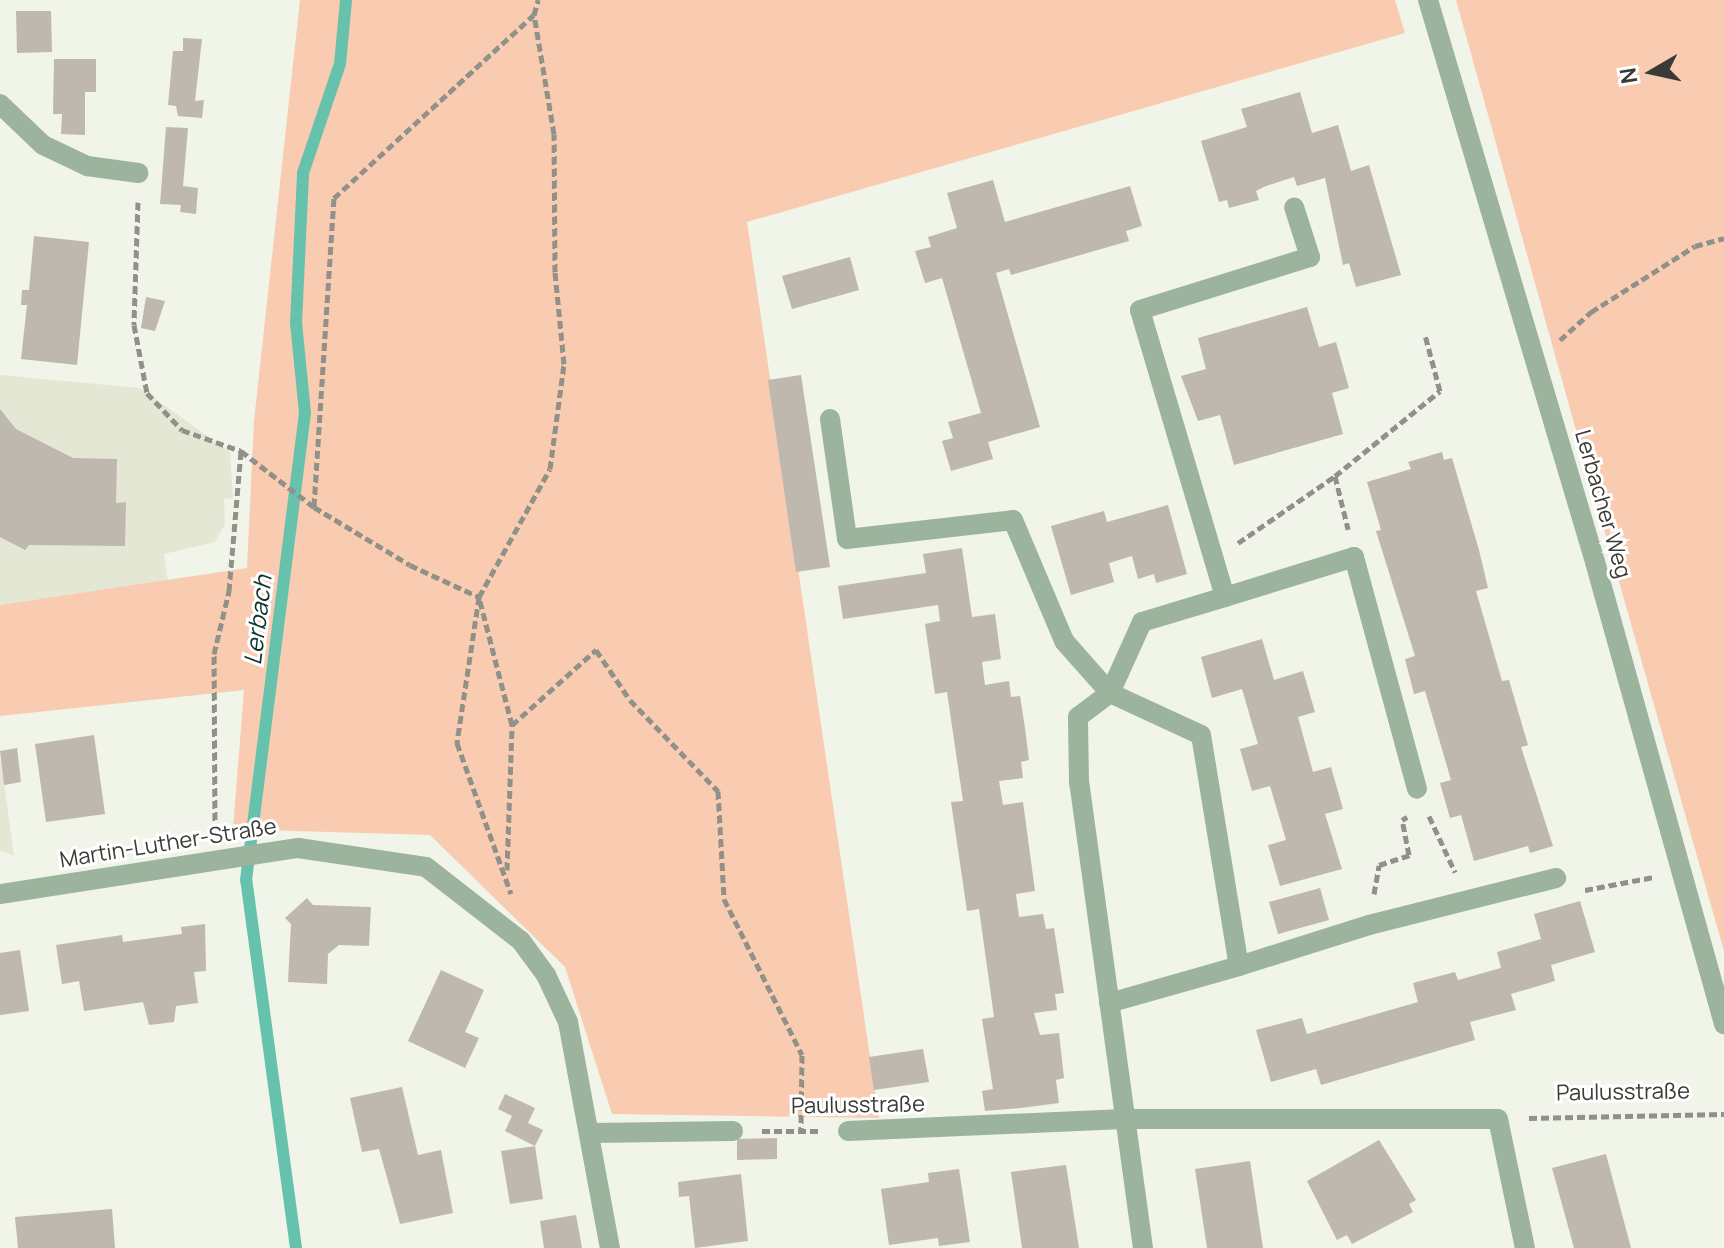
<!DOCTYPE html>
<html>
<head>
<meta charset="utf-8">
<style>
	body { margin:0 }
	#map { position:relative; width:1724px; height:1248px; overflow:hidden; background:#f1f4e8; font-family:Manrope,sans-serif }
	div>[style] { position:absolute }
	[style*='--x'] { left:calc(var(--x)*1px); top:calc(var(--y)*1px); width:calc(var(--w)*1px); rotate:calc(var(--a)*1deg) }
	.built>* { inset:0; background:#e5e7d5 }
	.green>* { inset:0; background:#f9cbb0 }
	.stream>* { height:12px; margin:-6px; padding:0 6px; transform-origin:6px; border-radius:6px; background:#66c1ad }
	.building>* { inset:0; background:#beb8ae }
	.path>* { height:5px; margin-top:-2.5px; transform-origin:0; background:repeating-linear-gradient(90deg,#90928a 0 8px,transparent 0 12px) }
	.minor>* { height:20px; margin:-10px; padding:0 10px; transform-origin:10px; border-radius:10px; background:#9cb49e }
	span { translate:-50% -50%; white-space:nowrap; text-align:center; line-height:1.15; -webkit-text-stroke:6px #fff; paint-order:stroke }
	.street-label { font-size:22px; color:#3a3b36 }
	.water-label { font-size:24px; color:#06332b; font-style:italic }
	.north { position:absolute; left:1612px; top:32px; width:80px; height:80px; -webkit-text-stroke:6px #fff; paint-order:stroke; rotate:261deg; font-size:22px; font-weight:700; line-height:32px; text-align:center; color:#3a3b36 }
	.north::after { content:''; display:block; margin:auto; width:28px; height:36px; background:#3a3b36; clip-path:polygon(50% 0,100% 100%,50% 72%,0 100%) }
</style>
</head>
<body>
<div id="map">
	<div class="built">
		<div style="clip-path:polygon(0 375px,140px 388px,230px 452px,233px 498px,224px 499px,225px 524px,215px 542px,164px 554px,168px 581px,0 605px)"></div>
		<div style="clip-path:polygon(0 759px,3px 776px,14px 856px,0 850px)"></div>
	</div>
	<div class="green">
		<div style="clip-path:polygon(300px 0,1395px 0,1405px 33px,747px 222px,879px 1118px,612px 1114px,565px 967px,430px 835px,233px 829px,244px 690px,0 716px,0 605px,247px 568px,254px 421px)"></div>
		<div style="clip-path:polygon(1456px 0,1724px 0,1724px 951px,1579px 441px)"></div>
	</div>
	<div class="stream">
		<div style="--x:296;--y:1248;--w:371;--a:-97.7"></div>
		<div style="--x:246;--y:880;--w:471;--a:-82.8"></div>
		<div style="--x:305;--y:413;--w:90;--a:-95.7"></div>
		<div style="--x:296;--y:323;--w:150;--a:-87.3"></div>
		<div style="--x:303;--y:173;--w:115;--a:-71.3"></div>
		<div style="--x:340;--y:64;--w:64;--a:-84.6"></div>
	</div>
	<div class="building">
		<div style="clip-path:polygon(16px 11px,51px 11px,52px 52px,17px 53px)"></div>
		<div style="clip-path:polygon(183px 38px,202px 39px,195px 101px,204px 100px,202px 118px,178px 116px,176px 106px,168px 105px,173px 51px,183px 51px)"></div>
		<div style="clip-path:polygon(54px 59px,96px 59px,96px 92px,85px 92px,85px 135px,61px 134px,62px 114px,53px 114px)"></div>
		<div style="clip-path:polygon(1300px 92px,1312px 133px,1338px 125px,1351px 171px,1369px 165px,1401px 275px,1356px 287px,1349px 263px,1343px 265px,1325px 178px,1297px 186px,1294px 177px,1266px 186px,1256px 191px,1259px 200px,1229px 208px,1227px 200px,1219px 202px,1201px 141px,1247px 127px,1241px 109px)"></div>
		<div style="clip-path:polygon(166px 127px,188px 128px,183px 186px,198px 188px,196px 214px,180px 212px,181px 205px,160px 204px)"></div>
		<div style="clip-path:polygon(993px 180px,1005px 222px,1130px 186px,1142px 226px,1126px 231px,1129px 241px,1011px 275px,1009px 269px,996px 273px,1040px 427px,988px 442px,993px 459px,951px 471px,942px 441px,953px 438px,948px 422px,981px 413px,942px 278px,925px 283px,915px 251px,931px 247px,928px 237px,957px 228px,947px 193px)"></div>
		<div style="clip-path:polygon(34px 236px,89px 242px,77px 365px,21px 359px,27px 305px,21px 305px,22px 290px,29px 290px)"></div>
		<div style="clip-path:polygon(850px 257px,859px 290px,792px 309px,782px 276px)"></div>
		<div style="clip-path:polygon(146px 297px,165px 301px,155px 331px,141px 328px)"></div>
		<div style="clip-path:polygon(1307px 307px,1319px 347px,1336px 342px,1349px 388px,1332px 393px,1343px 434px,1234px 465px,1220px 415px,1198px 421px,1181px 376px,1206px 369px,1198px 338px)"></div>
		<div style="clip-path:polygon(801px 375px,830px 567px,796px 572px,768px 380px)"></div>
		<div style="clip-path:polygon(0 409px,16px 429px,73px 458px,117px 459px,116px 503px,126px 502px,125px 546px,29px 545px,25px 550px,0 537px)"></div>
		<div style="clip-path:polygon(1442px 452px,1444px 460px,1452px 458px,1479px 550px,1488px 588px,1476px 591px,1502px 681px,1509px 680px,1528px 745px,1521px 747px,1553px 846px,1530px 853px,1528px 846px,1474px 861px,1461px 815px,1450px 818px,1440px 783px,1451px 780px,1425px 691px,1414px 694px,1405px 659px,1415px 656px,1376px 531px,1381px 530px,1367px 482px,1411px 469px,1408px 462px)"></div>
		<div style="clip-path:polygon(1168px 505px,1187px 574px,1156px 583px,1154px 574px,1138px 579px,1132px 556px,1109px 563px,1114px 582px,1071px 595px,1051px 526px,1104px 511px,1107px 522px)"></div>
		<div style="clip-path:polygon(962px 548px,972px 617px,995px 614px,1001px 659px,982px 662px,985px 685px,1009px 681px,1011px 697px,1020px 696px,1025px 728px,1029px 760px,1021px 762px,1023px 778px,999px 781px,1003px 805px,1023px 802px,1035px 891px,1016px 894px,1019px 917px,1043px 914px,1046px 929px,1054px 928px,1064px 993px,1055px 994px,1057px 1010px,1034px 1013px,1040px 1035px,1059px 1033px,1064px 1078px,1056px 1080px,1059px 1103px,1021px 1108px,985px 1111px,982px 1091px,993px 1089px,982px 1019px,994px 1017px,979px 909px,967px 911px,951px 802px,963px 801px,947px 692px,935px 694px,925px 624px,940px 621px,938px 605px,843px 619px,838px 586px,926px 573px,923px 554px)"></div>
		<div style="clip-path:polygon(1262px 639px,1274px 680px,1303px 671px,1315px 712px,1298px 717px,1313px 772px,1331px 767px,1343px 809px,1325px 814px,1342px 869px,1280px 886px,1268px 845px,1286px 840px,1270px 786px,1252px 791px,1240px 749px,1258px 744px,1242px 689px,1212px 698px,1201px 657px)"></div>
		<div style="clip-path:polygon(94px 735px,105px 814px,46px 822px,35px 744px)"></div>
		<div style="clip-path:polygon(17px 748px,21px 782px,4px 785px,0 751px)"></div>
		<div style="clip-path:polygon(1320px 888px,1329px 920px,1278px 934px,1269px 902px)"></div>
		<div style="clip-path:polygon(307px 898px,313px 905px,371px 907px,369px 946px,339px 945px,328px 954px,327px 984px,288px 982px,291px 924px,285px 918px)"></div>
		<div style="clip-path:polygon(1580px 901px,1595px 952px,1551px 965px,1555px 981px,1511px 994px,1516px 1010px,1470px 1022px,1475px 1040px,1321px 1085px,1316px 1069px,1271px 1082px,1256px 1030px,1302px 1018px,1307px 1034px,1418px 1002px,1413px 983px,1455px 972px,1458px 980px,1501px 968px,1497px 952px,1541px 939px,1534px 914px)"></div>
		<div style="clip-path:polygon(205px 924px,206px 971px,194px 972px,198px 1003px,176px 1006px,174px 1022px,149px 1025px,143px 1002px,84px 1011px,79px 981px,62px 984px,56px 945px,122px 935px,123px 942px,182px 934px,181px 927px)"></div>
		<div style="clip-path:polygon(20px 950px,29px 1011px,0 1015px,0 953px)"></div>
		<div style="clip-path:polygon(441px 970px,484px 990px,465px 1032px,479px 1038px,465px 1068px,408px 1041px)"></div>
		<div style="clip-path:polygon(923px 1049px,929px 1082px,874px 1090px,869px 1057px)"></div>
		<div style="clip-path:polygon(402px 1087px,418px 1155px,441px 1150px,453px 1213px,400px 1224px,379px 1149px,362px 1152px,350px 1098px)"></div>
		<div style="clip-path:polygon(505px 1094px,535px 1108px,528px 1123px,543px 1130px,535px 1146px,505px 1131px,512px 1116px,498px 1109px)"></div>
		<div style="clip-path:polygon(777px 1138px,777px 1159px,737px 1160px,737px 1139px)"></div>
		<div style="clip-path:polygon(1379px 1140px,1416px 1200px,1409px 1204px,1413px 1212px,1352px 1244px,1347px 1235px,1337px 1240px,1307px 1181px)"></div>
		<div style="clip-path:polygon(535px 1146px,543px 1199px,510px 1204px,501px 1151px)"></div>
		<div style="clip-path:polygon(1606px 1154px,1631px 1248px,1574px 1248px,1552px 1168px)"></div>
		<div style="clip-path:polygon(1250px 1161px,1263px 1248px,1207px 1248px,1195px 1169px)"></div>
		<div style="clip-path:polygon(1066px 1165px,1079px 1248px,1022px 1248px,1011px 1172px)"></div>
		<div style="clip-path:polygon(959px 1169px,970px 1242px,939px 1246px,938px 1238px,889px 1245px,881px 1189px,929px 1182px,928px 1173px)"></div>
		<div style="clip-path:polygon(741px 1174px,748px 1241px,695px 1248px,689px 1196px,679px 1197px,678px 1182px)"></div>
		<div style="clip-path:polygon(112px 1209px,115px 1248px,18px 1248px,15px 1217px)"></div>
		<div style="clip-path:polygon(576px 1215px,582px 1248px,544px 1248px,540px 1221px)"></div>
	</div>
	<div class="path">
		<div style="--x:138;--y:202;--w:123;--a:91.9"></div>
		<div style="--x:134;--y:325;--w:69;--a:79.2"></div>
		<div style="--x:147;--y:393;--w:51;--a:46.6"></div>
		<div style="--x:182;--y:430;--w:63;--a:19.6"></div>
		<div style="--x:241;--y:451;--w:92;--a:37.5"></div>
		<div style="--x:314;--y:507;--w:112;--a:31.1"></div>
		<div style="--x:410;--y:565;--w:76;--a:24.9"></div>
		<div style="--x:479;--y:597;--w:148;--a:98.6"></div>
		<div style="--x:457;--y:743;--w:160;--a:70.3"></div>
		<div style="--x:1560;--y:340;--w:42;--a:-42.1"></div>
		<div style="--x:1591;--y:312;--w:123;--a:-32.4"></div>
		<div style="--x:1695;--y:246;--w:30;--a:-15"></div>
		<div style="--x:1335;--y:476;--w:55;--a:76.2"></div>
		<div style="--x:314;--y:506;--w:309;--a:-86.3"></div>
		<div style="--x:334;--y:198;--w:271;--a:-42.5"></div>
		<div style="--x:1238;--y:543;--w:118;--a:-34.6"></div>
		<div style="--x:1335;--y:476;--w:135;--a:-39"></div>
		<div style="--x:1440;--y:391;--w:58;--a:-105"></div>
		<div style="--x:512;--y:725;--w:132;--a:-104.5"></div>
		<div style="--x:479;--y:597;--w:146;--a:-61"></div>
		<div style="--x:550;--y:469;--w:106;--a:-82.4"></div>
		<div style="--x:564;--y:364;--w:92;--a:-95.6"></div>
		<div style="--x:555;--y:272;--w:138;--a:-90.4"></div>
		<div style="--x:554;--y:134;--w:121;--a:-99.5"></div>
		<div style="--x:534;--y:15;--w:16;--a:-75"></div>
		<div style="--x:1429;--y:816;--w:62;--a:65.1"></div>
		<div style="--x:215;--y:832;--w:178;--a:-90.3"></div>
		<div style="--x:214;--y:654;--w:65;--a:-76.6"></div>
		<div style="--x:229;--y:591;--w:141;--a:-85.1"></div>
		<div style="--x:507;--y:870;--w:145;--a:-88"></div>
		<div style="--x:512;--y:725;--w:113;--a:-41.8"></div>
		<div style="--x:596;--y:650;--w:60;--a:55.8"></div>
		<div style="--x:630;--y:700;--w:127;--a:46"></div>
		<div style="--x:718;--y:791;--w:108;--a:86.8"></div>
		<div style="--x:724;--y:899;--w:174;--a:63.4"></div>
		<div style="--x:802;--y:1055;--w:76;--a:90.8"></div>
		<div style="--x:1585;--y:890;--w:70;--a:-10.7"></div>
		<div style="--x:1374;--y:894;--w:29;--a:-80"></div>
		<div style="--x:1379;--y:865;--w:32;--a:-18"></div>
		<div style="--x:1409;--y:855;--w:36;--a:-101"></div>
		<div style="--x:1402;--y:820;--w:6;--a:-31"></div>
		<div style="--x:1529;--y:1118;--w:195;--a:-1.2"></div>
		<div style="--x:762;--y:1131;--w:58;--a:0"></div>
	</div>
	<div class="minor">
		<div style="--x:1428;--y:0;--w:586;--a:73.45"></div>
		<div style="--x:1595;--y:562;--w:480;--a:74.4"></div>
		<div style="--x:0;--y:104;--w:59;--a:43.6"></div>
		<div style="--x:43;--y:145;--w:49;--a:25.5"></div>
		<div style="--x:87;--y:166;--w:52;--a:7.7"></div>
		<div style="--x:830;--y:419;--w:121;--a:81.9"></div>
		<div style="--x:847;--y:539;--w:167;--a:-6.5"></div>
		<div style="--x:1013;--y:520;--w:131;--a:67.1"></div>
		<div style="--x:1064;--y:641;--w:69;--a:48.5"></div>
		<div style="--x:1110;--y:693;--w:100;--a:24.8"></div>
		<div style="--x:1201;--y:735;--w:234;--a:80.7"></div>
		<div style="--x:1239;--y:966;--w:136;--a:-17.5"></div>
		<div style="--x:1369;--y:925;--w:193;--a:-14.1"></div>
		<div style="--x:1225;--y:597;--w:135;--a:-17.2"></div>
		<div style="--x:1354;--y:557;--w:240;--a:74.8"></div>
		<div style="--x:0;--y:894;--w:302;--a:-8.8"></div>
		<div style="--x:298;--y:848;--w:129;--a:8.4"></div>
		<div style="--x:426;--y:867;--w:120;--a:37.9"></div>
		<div style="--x:521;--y:941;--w:42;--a:53.7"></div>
		<div style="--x:546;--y:975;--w:52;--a:64.9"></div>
		<div style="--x:568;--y:1022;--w:230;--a:79.5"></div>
		<div style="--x:1109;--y:1003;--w:135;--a:-15.9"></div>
		<div style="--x:848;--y:1131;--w:276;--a:-2.5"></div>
		<div style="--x:1124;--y:1119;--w:374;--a:0"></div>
		<div style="--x:1498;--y:1119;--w:132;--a:78.2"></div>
		<div style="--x:592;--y:1133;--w:141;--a:-0.8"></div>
		<div style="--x:1143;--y:1248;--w:469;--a:-97.8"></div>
		<div style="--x:1079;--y:783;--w:66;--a:-90.9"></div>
		<div style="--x:1078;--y:717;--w:40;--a:-37"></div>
		<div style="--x:1110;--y:693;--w:78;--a:-65.7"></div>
		<div style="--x:1142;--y:622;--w:87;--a:-16.8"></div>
		<div style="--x:1225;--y:597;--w:299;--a:-106.5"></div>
		<div style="--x:1140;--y:310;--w:178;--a:-17.3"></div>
		<div style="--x:1310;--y:257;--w:52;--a:-107.7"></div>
	</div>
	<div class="street-label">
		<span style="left:1603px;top:504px;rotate:74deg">Lerbacher Weg</span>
		<span style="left:168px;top:843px;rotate:-9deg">Martin-Luther-Straße</span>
		<span style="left:1623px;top:1092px;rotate:-1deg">Paulusstraße</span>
		<span style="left:858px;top:1105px;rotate:-1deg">Paulusstraße</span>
	</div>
	<div class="water-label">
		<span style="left:257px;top:620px;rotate:-83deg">Lerbach</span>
	</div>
	<div class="north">N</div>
</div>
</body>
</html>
